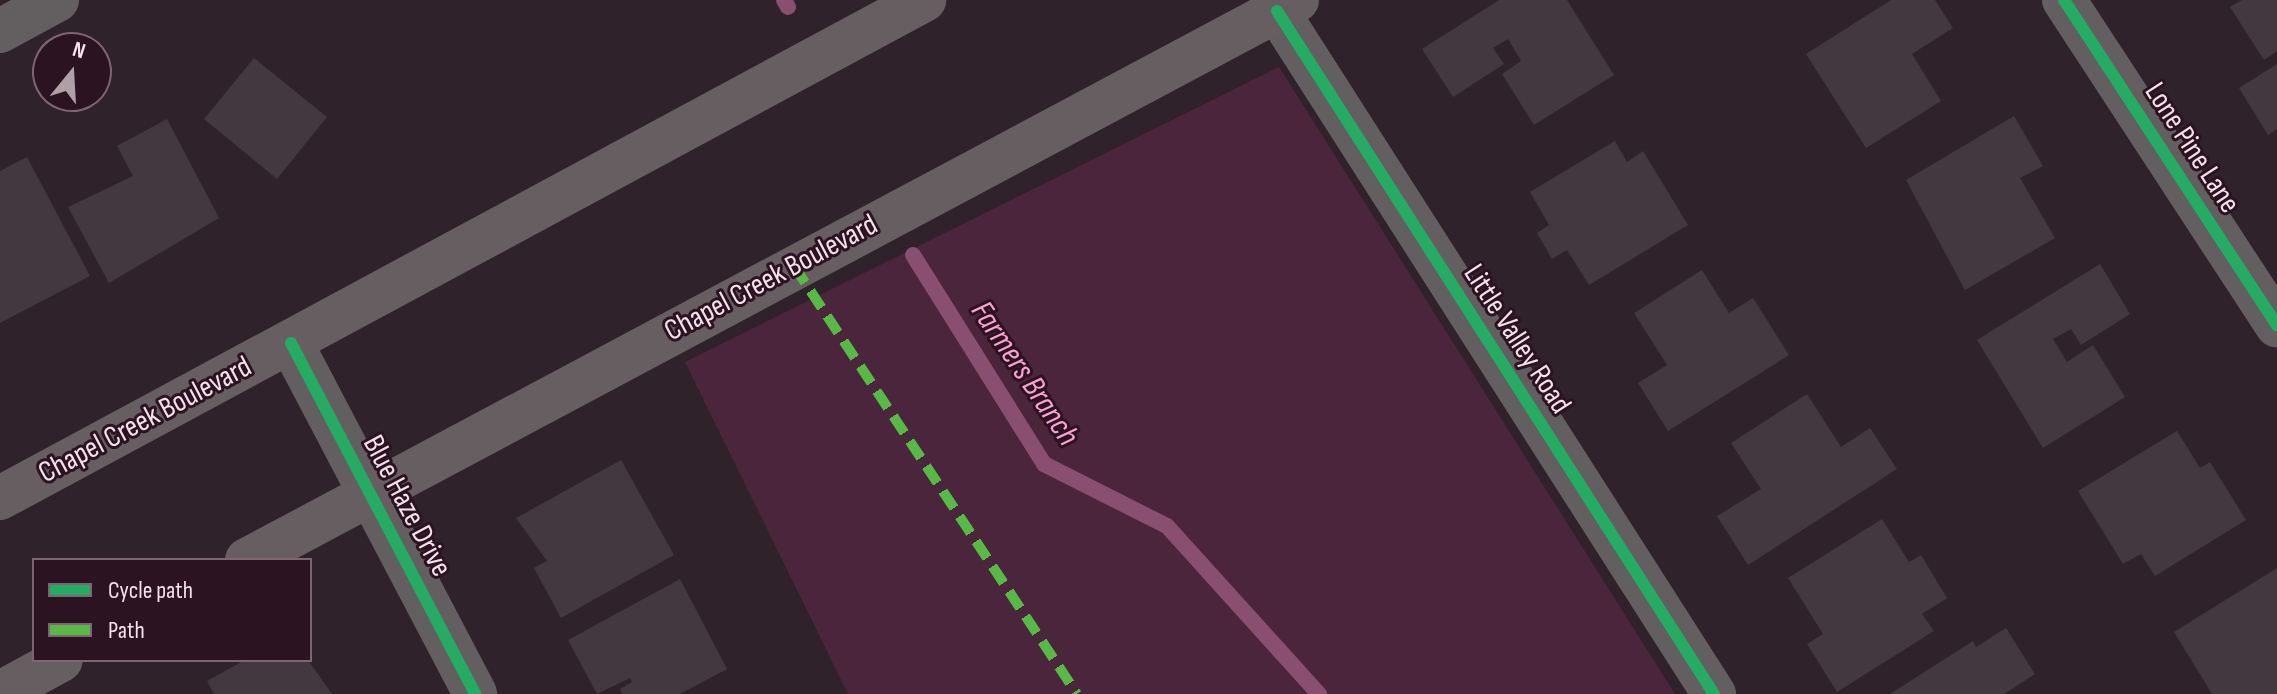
<!DOCTYPE html>
<html>
<head>
<meta charset="utf-8">
<style>
	body { margin:0 }
	#map { position:relative; width:2277px; height:694px; overflow:hidden; background:#30222a; font-family:"Sofia Sans Condensed",sans-serif }
	div>[style] { position:absolute }
	[style*='--x'] { left:calc(var(--x)*1px); top:calc(var(--y)*1px); width:calc(var(--w)*1px); rotate:calc(var(--a)*1deg) }
	.green>* { inset:0; background:#4b253b }
	.stream>* { height:16px; margin:-8px; padding:0 8px; transform-origin:8px; border-radius:8px; background:#894f71 }
	.building>* { inset:0; background:#43383f }
	.minor>* { height:44px; margin:-22px; padding:0 22px; transform-origin:22px; border-radius:22px; background:#635e60 }
	.major>* { height:44px; margin:-22px; padding:0 22px; transform-origin:22px; border-radius:22px; background:#665e61 }
	.quiet>* { height:10px; margin-top:-5px; transform-origin:0; background:repeating-linear-gradient(90deg,#58b947 0 20px,transparent 0 30px) }
	.cycleway>* { height:12px; margin:-6px; padding:0 6px; transform-origin:6px; border-radius:6px; background:#26ab63 }
	span { translate:-50% -50%; white-space:nowrap; text-align:center; line-height:1.15; -webkit-text-stroke:6px #2b1321; paint-order:stroke }
	.street-label { font-size:30px; color:#f4e2eb }
	.water-label { font-size:32px; color:#fca0d4; font-style:italic }
	.legend { position:absolute; left:32px; top:558px; width:280px; height:104px; box-sizing:border-box; background:#2b1321; border:2px solid #7b6672; margin:0; padding:10px 14px; list-style:none; font-size:24px; color:#f4e2eb }
	.legend li { display:flex; align-items:center; gap:16px; height:40px }
	.legend b { width:40px; border:2px solid #7b6672 }
	.north { position:absolute; left:32px; top:32px; width:80px; height:80px; box-sizing:border-box; background:#2b1321; border:2px solid #7b6672; border-radius:50%; rotate:18deg; font-size:22px; font-weight:700; line-height:32px; text-align:center; color:#f4e2eb }
	.north::after { content:''; display:block; margin:auto; width:28px; height:36px; background:#af9fa7; clip-path:polygon(50% 0,100% 100%,50% 72%,0 100%) }
</style>
</head>
<body>
<div id="map">
	<div class="green">
		<div style="clip-path:polygon(1279px 67px,1675px 694px,848px 694px,685px 362px)"></div>
	</div>
	<div class="stream">
		<div style="--x:784;--y:0;--w:8;--a:60"></div>
		<div style="--x:913;--y:255;--w:247;--a:57.9"></div>
		<div style="--x:1044;--y:464;--w:138;--a:26.8"></div>
		<div style="--x:1167;--y:526;--w:227;--a:47.9"></div>
	</div>
	<div class="building">
		<div style="clip-path:polygon(1499px 0,1567px 0,1614px 75px,1534px 125px,1502px 74px,1521px 61px,1508px 39px,1493px 48px,1504px 64px,1453px 97px,1422px 49px)"></div>
		<div style="clip-path:polygon(1891px 0,1935px 0,1953px 28px,1912px 54px,1941px 101px,1866px 148px,1806px 54px)"></div>
		<div style="clip-path:polygon(2242px 0,2277px 0,2277px 51px,2264px 60px,2230px 7px)"></div>
		<div style="clip-path:polygon(254px 58px,327px 117px,277px 179px,204px 119px)"></div>
		<div style="clip-path:polygon(2277px 64px,2277px 129px,2268px 135px,2239px 88px)"></div>
		<div style="clip-path:polygon(2014px 116px,2043px 166px,2020px 178px,2055px 238px,1965px 290px,1906px 180px)"></div>
		<div style="clip-path:polygon(167px 119px,219px 218px,109px 283px,68px 207px,133px 176px,117px 146px)"></div>
		<div style="clip-path:polygon(1615px 141px,1627px 162px,1643px 151px,1688px 225px,1589px 285px,1567px 250px,1552px 259px,1537px 233px,1549px 225px,1530px 192px)"></div>
		<div style="clip-path:polygon(27px 157px,90px 276px,0 323px,0 171px)"></div>
		<div style="clip-path:polygon(2100px 264px,2130px 314px,2081px 345px,2071px 329px,2053px 339px,2067px 362px,2093px 345px,2125px 397px,2043px 448px,1977px 340px)"></div>
		<div style="clip-path:polygon(1702px 270px,1729px 313px,1753px 298px,1789px 355px,1668px 431px,1638px 383px,1667px 365px,1634px 313px)"></div>
		<div style="clip-path:polygon(1807px 394px,1841px 447px,1870px 428px,1897px 469px,1748px 565px,1717px 516px,1761px 489px,1731px 443px)"></div>
		<div style="clip-path:polygon(2177px 431px,2200px 468px,2210px 462px,2246px 520px,2155px 576px,2141px 554px,2123px 564px,2078px 491px)"></div>
		<div style="clip-path:polygon(621px 460px,674px 555px,561px 618px,534px 568px,547px 561px,516px 518px)"></div>
		<div style="clip-path:polygon(1882px 519px,1909px 562px,1921px 555px,1947px 598px,1922px 614px,1934px 631px,1837px 692px,1807px 644px,1823px 634px,1788px 578px)"></div>
		<div style="clip-path:polygon(2277px 568px,2277px 694px,2212px 694px,2174px 632px)"></div>
		<div style="clip-path:polygon(680px 579px,727px 669px,680px 694px,622px 694px,620px 689px,632px 682px,630px 678px,597px 694px,568px 640px)"></div>
		<div style="clip-path:polygon(2006px 628px,2035px 674px,2004px 694px,1890px 694px,1973px 641px,1976px 647px)"></div>
		<div style="clip-path:polygon(245px 660px,308px 660px,332px 694px,214px 694px,207px 681px)"></div>
	</div>
	<div class="minor">
		<div style="--x:2064;--y:0;--w:389;--a:56.8"></div>
		<div style="--x:1277;--y:11;--w:811;--a:57.39"></div>
		<div style="--x:0;--y:31;--w:65;--a:-28.5"></div>
		<div style="--x:291;--y:343;--w:396;--a:62.3"></div>
	</div>
	<div class="major">
		<div style="--x:0;--y:498;--w:1050;--a:-28.32"></div>
		<div style="--x:247;--y:560;--w:1190;--a:-28.07"></div>
		<div style="--x:0;--y:693;--w:69;--a:-28.4"></div>
	</div>
	<div class="quiet">
		<div style="--x:794;--y:266;--w:513;--a:56.53"></div>
	</div>
	<div class="cycleway">
		<div style="--x:2064;--y:0;--w:389;--a:56.8"></div>
		<div style="--x:1277;--y:11;--w:811;--a:57.39"></div>
		<div style="--x:291;--y:343;--w:396;--a:62.3"></div>
	</div>
	<div class="street-label">
		<span style="left:2192px;top:148px;rotate:57deg">Lone Pine Lane</span>
		<span style="left:771px;top:278px;rotate:-28deg">Chapel Creek Boulevard</span>
		<span style="left:1517px;top:339px;rotate:57deg">Little Valley Road</span>
		<span style="left:145px;top:420px;rotate:-28deg">Chapel Creek Boulevard</span>
		<span style="left:407px;top:506px;rotate:62deg">Blue Haze Drive</span>
	</div>
	<div class="water-label">
		<span style="left:1024px;top:374px;rotate:56deg">Farmers Branch</span>
	</div>
	<ul class="legend">
	<li><b style="height:10px;background:#26ab63"></b>Cycle path</li>
	<li><b style="height:10px;background:#58b947"></b>Path</li>
	</ul>
	<div class="north">N</div>
</div>
</body>
</html>
